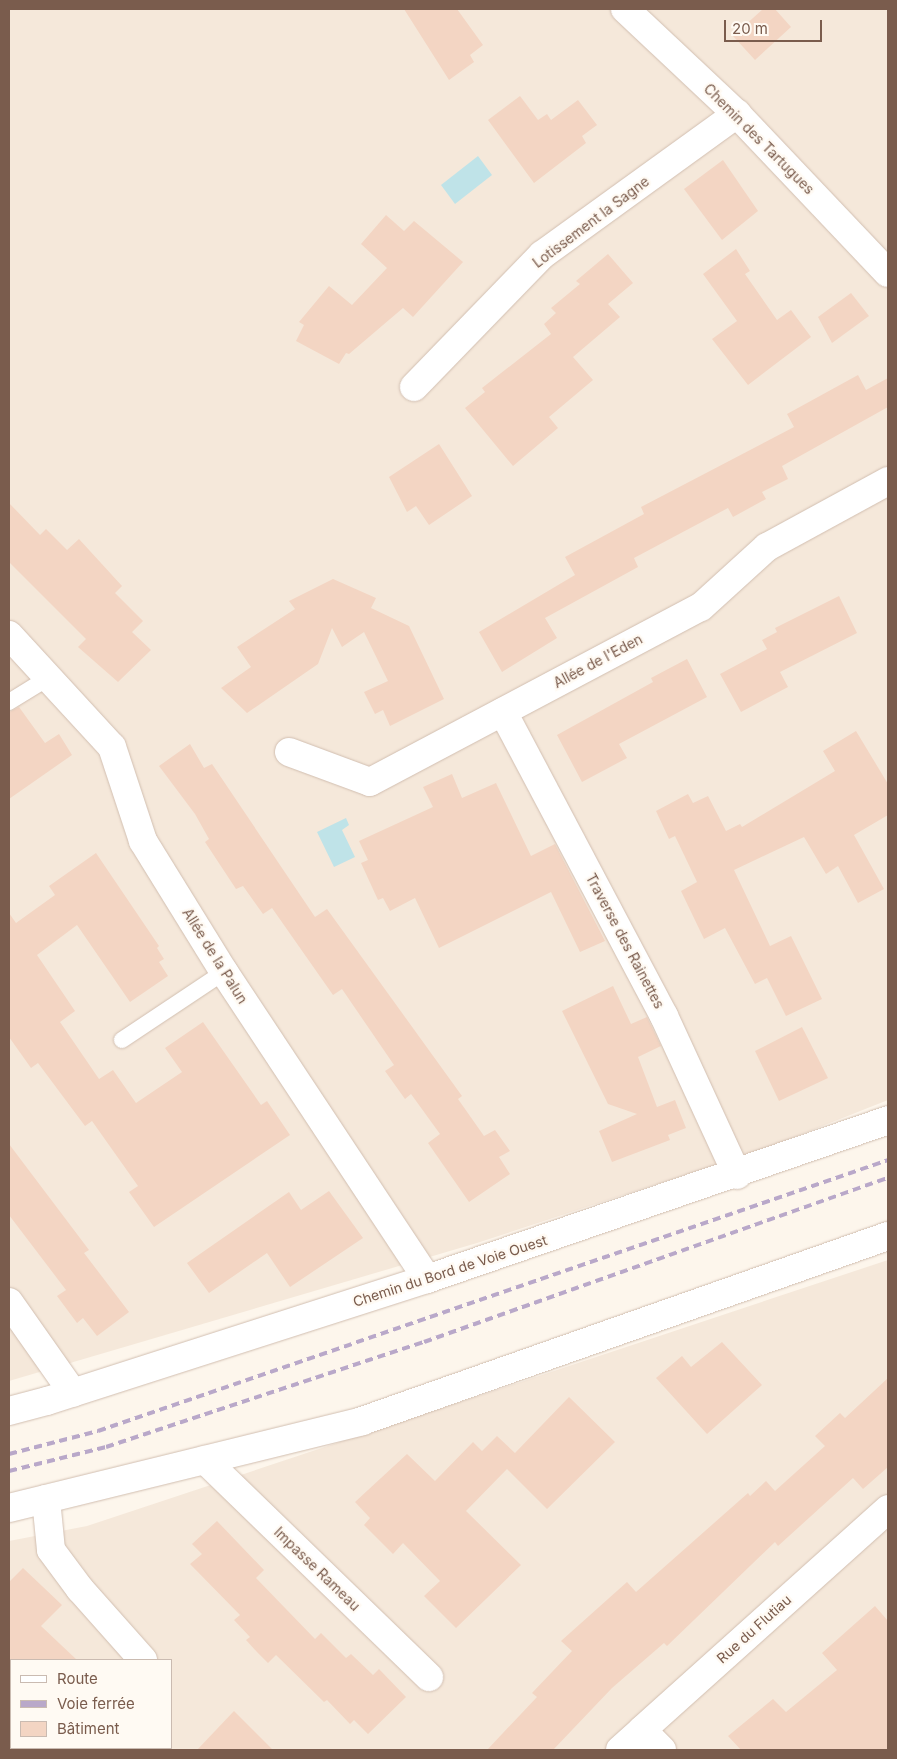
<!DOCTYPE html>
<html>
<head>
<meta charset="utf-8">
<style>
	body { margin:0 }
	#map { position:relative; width:897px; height:1759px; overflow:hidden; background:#fdf6ec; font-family:Inter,sans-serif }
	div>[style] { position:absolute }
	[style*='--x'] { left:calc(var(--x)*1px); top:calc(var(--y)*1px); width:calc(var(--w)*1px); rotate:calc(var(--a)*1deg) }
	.residential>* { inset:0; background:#f5e8da }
	.water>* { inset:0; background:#bfe3e8 }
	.building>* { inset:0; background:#f3d5c3 }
	.roads { filter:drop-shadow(0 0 1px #d1beb0) drop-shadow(0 0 1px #d1beb0) }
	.service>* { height:16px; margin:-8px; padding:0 8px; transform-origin:8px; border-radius:8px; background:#fff }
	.minor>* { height:28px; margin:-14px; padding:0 14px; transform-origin:14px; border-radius:14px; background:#fff }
	.rail>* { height:4px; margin-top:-2px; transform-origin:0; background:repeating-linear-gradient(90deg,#b9a8c9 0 8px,transparent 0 13px) }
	span { translate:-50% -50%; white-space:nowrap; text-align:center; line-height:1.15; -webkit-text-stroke:4.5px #fffaf3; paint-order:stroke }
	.street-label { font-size:14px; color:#7a5c4d }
	.frame { position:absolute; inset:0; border:10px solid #7a5c4d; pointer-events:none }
	.legend { position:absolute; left:10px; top:1659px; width:162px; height:90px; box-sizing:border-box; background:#fffaf3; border:1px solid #cabbb1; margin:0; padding:6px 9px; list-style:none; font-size:15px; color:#7a5c4d }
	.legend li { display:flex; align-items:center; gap:10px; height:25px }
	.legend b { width:25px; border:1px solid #cabbb1 }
	.scale { position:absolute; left:724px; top:20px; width:98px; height:22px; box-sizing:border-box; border:2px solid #7a5c4d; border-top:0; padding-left:6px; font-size:15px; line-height:18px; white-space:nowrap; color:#7a5c4d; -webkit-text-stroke:4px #fffaf3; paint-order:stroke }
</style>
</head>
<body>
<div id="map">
	<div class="residential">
		<div style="clip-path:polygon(9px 9px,888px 9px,888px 1100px,767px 1148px,477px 1243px,9px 1381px)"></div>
		<div style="clip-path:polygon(evenodd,888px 1260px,888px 1750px,9px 1750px,9px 1541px,87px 1526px,888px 1260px,11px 1660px,171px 1660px,171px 1748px,11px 1748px,11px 1660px)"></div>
	</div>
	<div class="water">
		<div style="clip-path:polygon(478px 156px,492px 175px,455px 204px,441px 185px)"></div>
		<div style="clip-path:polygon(346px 818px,349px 825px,342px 830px,355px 857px,334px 867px,317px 832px)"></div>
	</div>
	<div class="building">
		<div style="clip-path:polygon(404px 9px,457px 9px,483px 45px,470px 55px,474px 62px,449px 80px)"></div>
		<div style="clip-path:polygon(763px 9px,775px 9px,791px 27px,755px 60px,733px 36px)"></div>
		<div style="clip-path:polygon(520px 96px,538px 120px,547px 114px,551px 120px,578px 100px,597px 125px,582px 136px,586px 143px,534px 183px,488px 120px)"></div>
		<div style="clip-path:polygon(723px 160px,758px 211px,722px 240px,684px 189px)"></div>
		<div style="clip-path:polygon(386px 215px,404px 231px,414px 221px,463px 262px,413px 317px,403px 308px,349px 354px,346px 353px,339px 364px,296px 341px,304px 325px,299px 322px,329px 286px,352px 305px,387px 268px,361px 244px)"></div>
		<div style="clip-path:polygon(736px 249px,750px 271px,745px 274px,777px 320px,791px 310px,811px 337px,748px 385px,712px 339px,737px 321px,703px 274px)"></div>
		<div style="clip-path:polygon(608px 254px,633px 283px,608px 304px,620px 317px,573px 357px,593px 380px,549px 417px,558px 428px,513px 466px,465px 408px,485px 392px,482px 388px,551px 334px,544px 324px,556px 313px,551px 308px,580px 284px,576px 281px)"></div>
		<div style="clip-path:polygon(851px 293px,869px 316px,832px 343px,818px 317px)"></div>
		<div style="clip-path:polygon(858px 375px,866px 390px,888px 378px,888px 407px,782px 466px,788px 479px,762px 492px,766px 499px,733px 517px,728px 508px,634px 558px,638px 567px,545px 618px,557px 638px,502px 672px,479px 632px,575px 575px,565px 557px,644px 514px,641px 507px,794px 427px,787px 414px)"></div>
		<div style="clip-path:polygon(439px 444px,472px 496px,429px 525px,416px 506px,407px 512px,389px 477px)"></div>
		<div style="clip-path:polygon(9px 503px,40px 535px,46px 529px,67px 550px,79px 539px,122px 586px,115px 593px,143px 621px,132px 632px,151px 650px,118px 682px,78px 647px,86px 639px,9px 562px)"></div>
		<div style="clip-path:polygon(333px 579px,376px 598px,371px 608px,409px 626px,444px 699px,390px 726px,383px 710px,375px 714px,364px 692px,388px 681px,364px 632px,342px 647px,332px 628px,318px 664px,247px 713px,221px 688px,251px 667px,237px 647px,295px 609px,289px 601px)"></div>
		<div style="clip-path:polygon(839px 596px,857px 633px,780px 672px,788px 687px,741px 712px,720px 674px,767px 649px,762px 640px,777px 632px,775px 628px)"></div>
		<div style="clip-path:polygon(687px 659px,707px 697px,619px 744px,627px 758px,582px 782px,557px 735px,653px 682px,651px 678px)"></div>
		<div style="clip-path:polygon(19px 707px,45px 743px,59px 734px,72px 755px,9px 799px,9px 712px)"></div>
		<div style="clip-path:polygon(856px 731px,888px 784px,888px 815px,854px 835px,884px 889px,858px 903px,838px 866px,826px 874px,804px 837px,734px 870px,770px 946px,791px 936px,822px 999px,786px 1016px,767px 978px,755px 984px,725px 928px,704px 939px,681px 891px,697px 882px,675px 836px,669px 839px,656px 811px,688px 794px,693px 803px,708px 796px,726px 831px,740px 824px,742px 827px,835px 771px,823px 751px)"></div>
		<div style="clip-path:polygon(190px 744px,204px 768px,212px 764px,315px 917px,327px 909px,462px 1096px,458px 1099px,484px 1136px,495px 1130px,510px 1151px,499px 1157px,510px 1174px,469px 1202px,428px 1143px,440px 1134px,411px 1094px,405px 1099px,385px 1071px,394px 1065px,342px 989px,333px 995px,272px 908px,263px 914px,243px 886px,236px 889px,205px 842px,209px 839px,195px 814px,159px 766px)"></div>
		<div style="clip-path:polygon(452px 774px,462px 798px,496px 783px,531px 856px,555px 844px,605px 941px,580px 952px,551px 892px,439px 948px,415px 898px,390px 911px,383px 898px,378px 900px,361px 863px,368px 860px,359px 841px,433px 807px,423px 787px)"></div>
		<div style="clip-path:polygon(96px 853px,159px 946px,157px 948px,164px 959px,159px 962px,168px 976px,130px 1002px,77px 925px,37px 955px,75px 1011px,60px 1022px,99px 1079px,113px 1070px,136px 1103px,182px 1072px,165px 1048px,203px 1022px,261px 1105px,267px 1101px,290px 1135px,154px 1227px,129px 1192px,138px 1186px,92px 1121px,85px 1126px,38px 1063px,31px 1068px,9px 1037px,9px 913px,16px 923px,55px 895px,49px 886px)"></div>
		<div style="clip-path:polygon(613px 986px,631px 1024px,647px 1017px,661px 1046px,638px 1057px,657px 1107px,675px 1100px,686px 1128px,668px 1135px,670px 1140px,612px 1162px,599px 1131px,637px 1114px,608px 1104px,562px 1011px)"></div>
		<div style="clip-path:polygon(802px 1027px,828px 1078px,779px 1101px,755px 1051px)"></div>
		<div style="clip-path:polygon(9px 1144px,89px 1250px,84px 1253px,129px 1312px,97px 1336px,83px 1318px,77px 1323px,57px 1296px,66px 1290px,9px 1215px)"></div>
		<div style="clip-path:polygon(329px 1191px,363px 1238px,290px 1287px,267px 1253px,209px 1293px,187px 1263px,289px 1192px,301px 1210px)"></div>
		<div style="clip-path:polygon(722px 1342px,762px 1385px,707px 1434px,656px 1378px,682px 1356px,691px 1367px)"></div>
		<div style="clip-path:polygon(888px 1378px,888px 1467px,863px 1489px,853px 1478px,778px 1546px,775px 1542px,667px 1646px,664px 1643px,612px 1688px,553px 1750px,487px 1750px,537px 1697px,532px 1693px,572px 1651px,561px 1641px,627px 1582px,636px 1592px,748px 1493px,750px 1496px,766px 1481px,775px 1491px,825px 1446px,815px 1436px,840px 1413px,845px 1418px)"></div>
		<div style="clip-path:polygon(569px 1397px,615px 1442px,547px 1509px,507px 1469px,466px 1511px,521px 1565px,456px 1628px,424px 1596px,440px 1581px,403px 1543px,393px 1554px,364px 1525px,370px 1518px,355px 1502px,407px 1454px,435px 1481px,473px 1442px,482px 1451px,497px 1436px,515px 1453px)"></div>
		<div style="clip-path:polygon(217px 1521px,264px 1570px,256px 1578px,315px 1639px,321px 1633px,346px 1658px,351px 1654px,373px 1675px,379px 1669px,406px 1697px,368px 1734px,354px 1720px,350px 1724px,327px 1700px,324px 1702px,276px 1655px,268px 1663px,257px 1652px,246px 1640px,250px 1637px,234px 1620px,240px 1615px,190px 1564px,202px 1554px,192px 1544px)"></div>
		<div style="clip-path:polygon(23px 1568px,62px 1605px,41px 1626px,77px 1660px,9px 1660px,9px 1582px)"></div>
		<div style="clip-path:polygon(875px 1606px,888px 1621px,888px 1750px,741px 1750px,728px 1736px,773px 1699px,786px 1712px,837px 1670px,822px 1653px)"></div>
		<div style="clip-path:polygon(234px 1711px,273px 1750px,197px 1750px)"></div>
	</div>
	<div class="roads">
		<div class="service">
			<div style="--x:9;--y:702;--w:46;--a:-31.6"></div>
			<div style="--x:122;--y:1040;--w:123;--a:-33.7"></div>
		</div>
		<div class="minor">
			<div style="--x:625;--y:9;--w:154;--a:43.2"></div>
			<div style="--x:737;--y:114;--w:219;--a:46.5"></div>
			<div style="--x:414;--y:387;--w:184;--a:-45.9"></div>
			<div style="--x:542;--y:255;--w:241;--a:-35.9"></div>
			<div style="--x:9;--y:635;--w:152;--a:47.4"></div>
			<div style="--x:112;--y:747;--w:99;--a:71.7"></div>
			<div style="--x:143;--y:841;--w:154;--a:58.3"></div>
			<div style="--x:224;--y:972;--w:368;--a:56.5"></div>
			<div style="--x:503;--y:712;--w:344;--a:62.1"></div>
			<div style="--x:664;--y:1016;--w:175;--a:65.3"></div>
			<div style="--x:289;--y:752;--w:86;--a:20.3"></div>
			<div style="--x:370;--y:782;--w:374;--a:-27.9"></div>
			<div style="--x:701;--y:607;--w:89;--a:-42.3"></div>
			<div style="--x:767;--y:547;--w:138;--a:-28.6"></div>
			<div style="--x:9;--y:1302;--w:111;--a:54.9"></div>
			<div style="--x:9;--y:1411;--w:39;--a:-15"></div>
			<div style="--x:47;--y:1401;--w:399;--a:-17.8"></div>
			<div style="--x:427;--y:1279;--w:488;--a:-19"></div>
			<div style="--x:205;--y:1460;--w:312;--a:44.1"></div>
			<div style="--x:46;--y:1499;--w:51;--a:84.4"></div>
			<div style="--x:51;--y:1550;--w:49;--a:53.4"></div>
			<div style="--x:80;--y:1589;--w:95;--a:48.4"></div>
			<div style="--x:9;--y:1508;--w:364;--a:-13.8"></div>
			<div style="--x:362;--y:1421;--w:558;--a:-19.38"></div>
			<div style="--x:121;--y:1750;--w:4;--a:-34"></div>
			<div style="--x:620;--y:1750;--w:30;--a:-42"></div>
			<div style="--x:662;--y:1750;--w:28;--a:-135"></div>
			<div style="--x:642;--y:1730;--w:331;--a:-41.9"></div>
		</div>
	</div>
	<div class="rail">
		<div style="--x:9;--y:1454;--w:92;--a:-14.5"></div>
		<div style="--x:98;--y:1431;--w:835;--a:-18.93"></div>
		<div style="--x:9;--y:1471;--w:100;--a:-13.9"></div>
		<div style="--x:106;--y:1447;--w:335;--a:-18.3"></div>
		<div style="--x:424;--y:1342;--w:492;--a:-19.5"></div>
	</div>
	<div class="street-label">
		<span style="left:759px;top:139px;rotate:45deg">Chemin des Tartugues</span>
		<span style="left:591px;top:222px;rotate:-37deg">Lotissement la Sagne</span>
		<span style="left:598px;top:661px;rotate:-28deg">Allée de l'Eden</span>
		<span style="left:625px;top:941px;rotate:62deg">Traverse des Rainettes</span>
		<span style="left:215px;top:956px;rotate:58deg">Allée de la Palun</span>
		<span style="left:450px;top:1271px;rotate:-18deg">Chemin du Bord de Voie Ouest</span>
		<span style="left:317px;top:1569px;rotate:44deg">Impasse Rameau</span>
		<span style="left:754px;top:1629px;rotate:-42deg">Rue du Flutiau</span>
	</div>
	<div class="frame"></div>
	<ul class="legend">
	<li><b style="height:6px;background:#fff"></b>Route</li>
	<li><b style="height:6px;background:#b9a8c9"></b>Voie ferrée</li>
	<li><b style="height:14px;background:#f3d5c3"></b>Bâtiment</li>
	</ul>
	<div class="scale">20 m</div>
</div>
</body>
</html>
